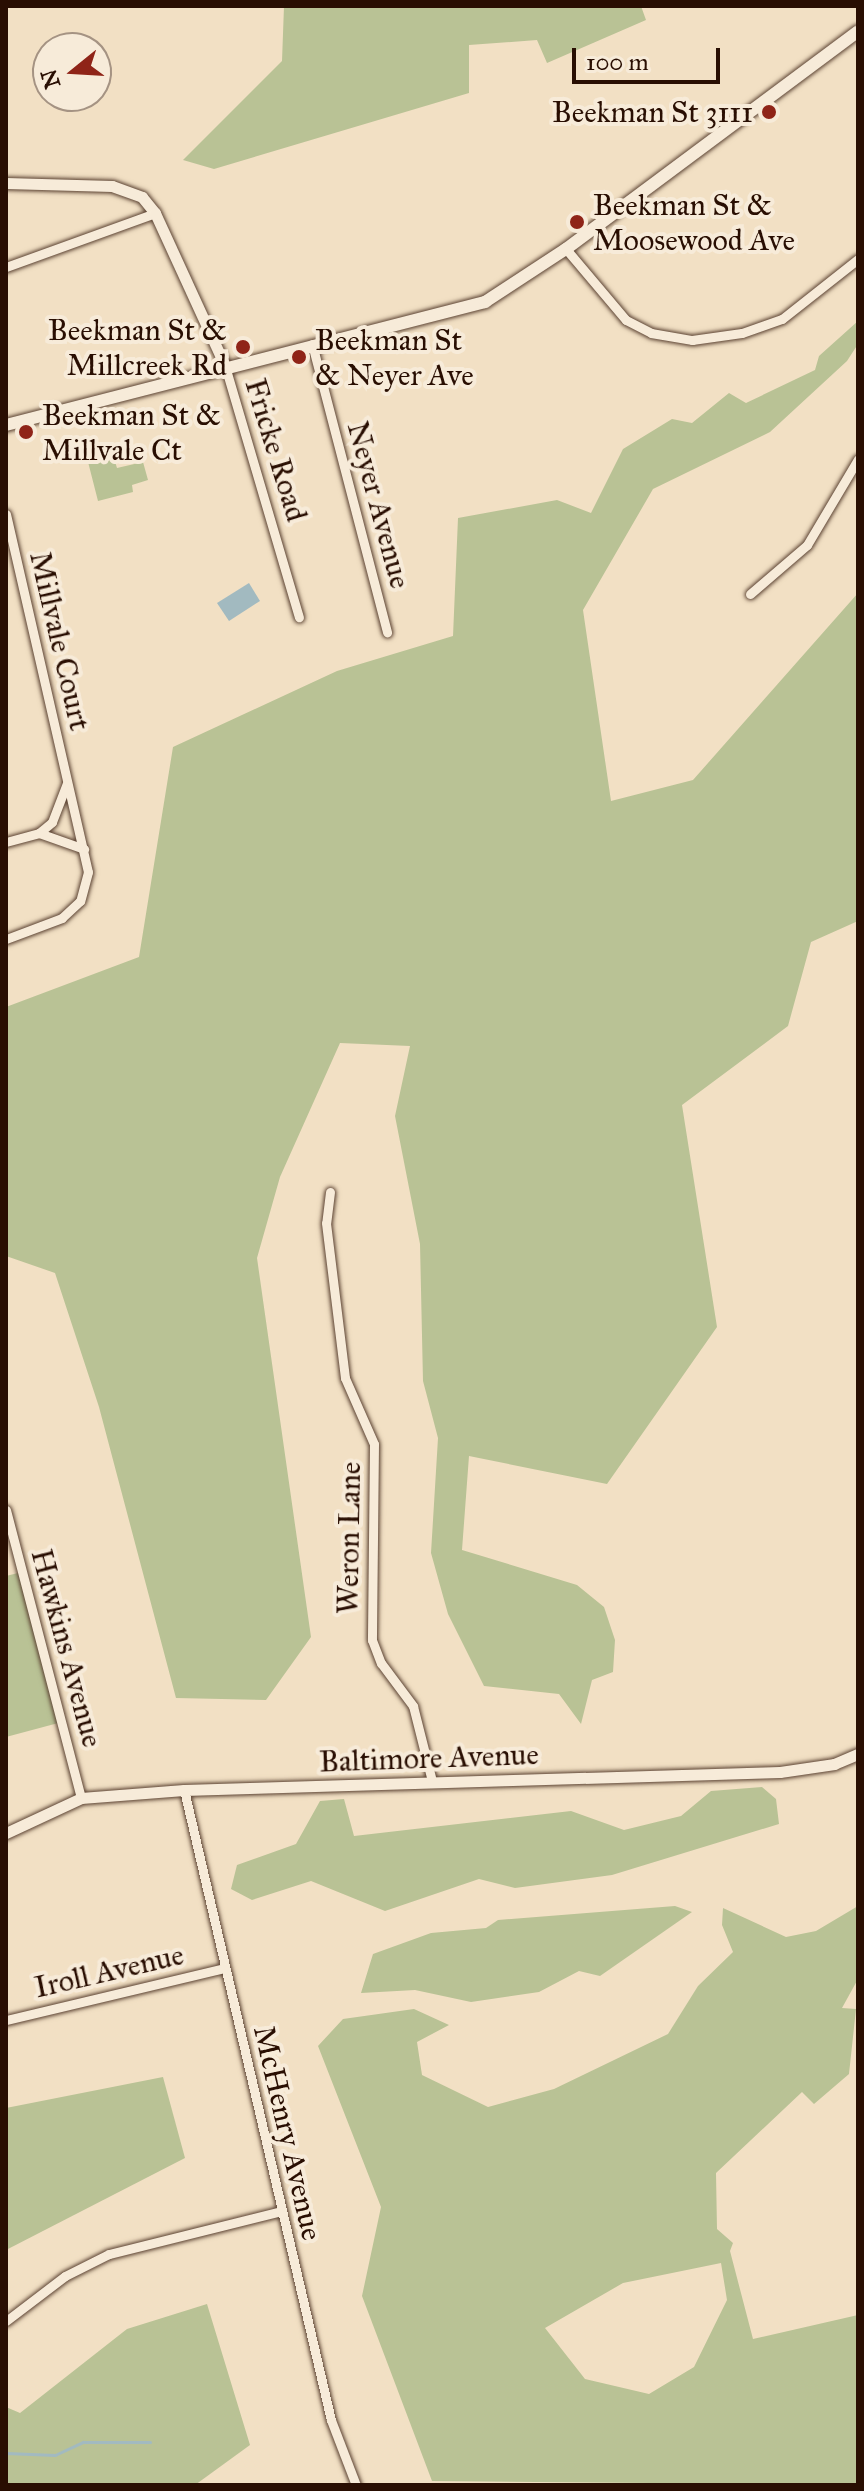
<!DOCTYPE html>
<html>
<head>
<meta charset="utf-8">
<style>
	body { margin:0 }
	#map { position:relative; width:864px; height:2491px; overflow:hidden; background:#f2e0c4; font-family:"IM FELL Great Primer",serif }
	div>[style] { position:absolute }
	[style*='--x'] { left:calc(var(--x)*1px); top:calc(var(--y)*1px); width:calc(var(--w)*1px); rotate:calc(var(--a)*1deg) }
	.green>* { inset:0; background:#b9c295 }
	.water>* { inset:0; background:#a2bac0 }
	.stream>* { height:3px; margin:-1.5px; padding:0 1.5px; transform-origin:1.5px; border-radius:1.5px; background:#a2bac0 }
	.roads { filter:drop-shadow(0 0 2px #5b4232) drop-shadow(0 0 2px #5b4232) }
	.minor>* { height:9px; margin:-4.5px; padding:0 4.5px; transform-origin:4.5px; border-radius:4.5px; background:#f7ebd9 }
	.tertiary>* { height:11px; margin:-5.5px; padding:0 5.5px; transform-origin:5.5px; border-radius:5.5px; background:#f7ebd9 }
	.secondary>* { height:12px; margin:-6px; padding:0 6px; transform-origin:6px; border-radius:6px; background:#f7ebd9 }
	.dots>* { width:22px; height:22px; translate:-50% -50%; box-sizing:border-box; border:4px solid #f7ebd9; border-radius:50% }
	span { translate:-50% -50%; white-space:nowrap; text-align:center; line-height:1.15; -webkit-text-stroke:8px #f7ebd9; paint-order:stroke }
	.poi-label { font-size:30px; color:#290e02 }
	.right { translate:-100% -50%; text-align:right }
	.left { translate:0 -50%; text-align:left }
	.street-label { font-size:30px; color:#290e02 }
	.frame { position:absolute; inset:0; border:8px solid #290e02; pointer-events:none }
	.north { position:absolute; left:32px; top:32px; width:80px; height:80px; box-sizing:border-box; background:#f7ebd9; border:2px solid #a59383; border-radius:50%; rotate:252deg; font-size:22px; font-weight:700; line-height:32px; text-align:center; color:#290e02 }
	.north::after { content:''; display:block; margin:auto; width:28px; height:36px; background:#8f2418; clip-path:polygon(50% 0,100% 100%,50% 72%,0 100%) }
	.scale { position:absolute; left:572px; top:48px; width:148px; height:36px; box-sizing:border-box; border:4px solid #290e02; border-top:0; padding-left:10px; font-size:24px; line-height:28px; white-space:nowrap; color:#290e02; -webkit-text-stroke:6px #f7ebd9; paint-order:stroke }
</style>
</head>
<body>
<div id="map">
	<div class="green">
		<div style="clip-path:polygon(284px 6px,641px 6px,646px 20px,547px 63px,537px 40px,469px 45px,469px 93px,214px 169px,183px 160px,282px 61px)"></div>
		<div style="clip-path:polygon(858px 321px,858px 344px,847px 361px,770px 432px,653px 489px,583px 610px,611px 801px,693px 780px,858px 593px,858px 921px,811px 942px,788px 1026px,682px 1105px,717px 1327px,607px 1484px,469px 1456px,462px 1550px,577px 1585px,604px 1607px,615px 1640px,613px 1672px,592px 1680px,581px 1724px,559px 1694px,484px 1686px,448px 1614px,431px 1553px,438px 1438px,423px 1381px,420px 1244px,395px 1116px,410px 1046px,340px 1043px,280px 1177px,257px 1258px,311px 1637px,266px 1700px,176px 1698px,99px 1407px,55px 1273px,6px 1256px,6px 1007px,139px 957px,173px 747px,337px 671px,453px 636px,458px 518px,557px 500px,591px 513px,623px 449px,672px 419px,692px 423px,729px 393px,746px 403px,815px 370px,819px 356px)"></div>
		<div style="clip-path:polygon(112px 452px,117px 468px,143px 462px,148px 480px,132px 485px,133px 492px,98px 501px,87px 458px)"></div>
		<div style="clip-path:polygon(22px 1572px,62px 1722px,6px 1737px,6px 1576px)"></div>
		<div style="clip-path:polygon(762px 1787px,776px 1799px,779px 1824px,612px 1875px,515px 1888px,479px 1879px,385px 1911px,311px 1881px,252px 1900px,231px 1889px,237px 1865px,296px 1844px,320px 1801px,344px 1799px,354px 1836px,571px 1811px,624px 1830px,681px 1816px,711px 1791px)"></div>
		<div style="clip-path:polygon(675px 1906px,692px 1912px,600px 1976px,579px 1971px,539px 1992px,471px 2002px,415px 1990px,361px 1993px,373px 1954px,431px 1933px,486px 1928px,498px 1920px)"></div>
		<div style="clip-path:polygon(evenodd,858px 1906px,858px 1979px,842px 2008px,856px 2009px,849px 2074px,814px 2104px,802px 2092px,716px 2173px,717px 2229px,733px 2243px,730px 2251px,753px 2339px,858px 2315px,858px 2485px,432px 2481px,362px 2296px,381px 2207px,318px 2046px,343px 2019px,414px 2009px,449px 2025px,417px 2042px,422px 2075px,488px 2107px,554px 2089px,668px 2034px,698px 1986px,733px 1952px,722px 1925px,723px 1908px,786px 1937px,816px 1931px,858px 1906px,721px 2263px,727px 2300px,694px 2367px,649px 2394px,585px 2379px,545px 2328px,623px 2283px,721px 2263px)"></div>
		<div style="clip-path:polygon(163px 2077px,185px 2158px,6px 2250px,6px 2108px)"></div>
		<div style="clip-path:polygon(207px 2304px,250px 2445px,195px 2485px,6px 2485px,6px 2407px,20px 2413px,127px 2329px)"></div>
	</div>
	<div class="water">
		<div style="clip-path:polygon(249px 583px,260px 601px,229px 621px,217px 603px)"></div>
	</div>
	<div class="stream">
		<div style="--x:6;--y:2453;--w:49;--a:2.3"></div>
		<div style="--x:55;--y:2455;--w:31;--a:-25"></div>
		<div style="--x:83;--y:2442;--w:67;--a:0"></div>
	</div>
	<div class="roads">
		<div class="minor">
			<div style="--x:566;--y:249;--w:93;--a:49.8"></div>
			<div style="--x:626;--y:320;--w:28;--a:27"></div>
			<div style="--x:651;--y:333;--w:42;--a:9.7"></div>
			<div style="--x:692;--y:340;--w:50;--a:-8"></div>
			<div style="--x:742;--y:333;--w:42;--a:-19.3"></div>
			<div style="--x:782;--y:319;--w:97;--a:-38.3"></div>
			<div style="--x:6;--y:267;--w:158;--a:-19.9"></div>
			<div style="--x:312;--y:344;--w:298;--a:75.4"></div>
			<div style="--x:225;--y:366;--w:262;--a:73.6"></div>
			<div style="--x:6;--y:514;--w:367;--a:77.1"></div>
			<div style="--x:88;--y:872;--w:30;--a:105"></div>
			<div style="--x:80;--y:901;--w:25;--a:137"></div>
			<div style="--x:62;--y:918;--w:60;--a:159.4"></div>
			<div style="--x:750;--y:594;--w:75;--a:-40.7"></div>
			<div style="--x:807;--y:545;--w:100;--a:-59.3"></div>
			<div style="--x:39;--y:833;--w:48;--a:19.6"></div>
			<div style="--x:6;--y:842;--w:34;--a:-15"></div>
			<div style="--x:39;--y:833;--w:17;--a:-40"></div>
			<div style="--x:52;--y:822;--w:42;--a:-69"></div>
			<div style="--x:330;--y:1192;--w:31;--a:97"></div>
			<div style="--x:326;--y:1223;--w:156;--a:83"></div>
			<div style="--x:345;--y:1378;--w:72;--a:66.3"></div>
			<div style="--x:374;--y:1444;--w:196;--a:90.6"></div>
			<div style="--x:372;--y:1640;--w:25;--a:69"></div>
			<div style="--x:381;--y:1663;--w:54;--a:53.3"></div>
			<div style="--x:413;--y:1706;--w:77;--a:75.8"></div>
			<div style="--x:6;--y:1510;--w:298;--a:75.4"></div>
			<div style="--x:184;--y:1790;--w:647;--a:76.87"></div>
			<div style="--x:331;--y:2420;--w:70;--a:69"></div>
			<div style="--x:6;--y:2020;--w:224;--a:-13.4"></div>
			<div style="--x:6;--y:2321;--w:74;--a:-37.3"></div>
			<div style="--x:65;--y:2276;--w:49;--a:-26.6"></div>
			<div style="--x:109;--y:2254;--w:178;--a:-14"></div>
		</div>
		<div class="tertiary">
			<div style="--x:6;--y:183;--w:106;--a:1.6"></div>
			<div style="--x:112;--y:186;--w:32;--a:20"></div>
			<div style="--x:142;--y:197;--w:21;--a:51"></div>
			<div style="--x:155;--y:213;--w:168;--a:65.4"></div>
			<div style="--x:6;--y:1833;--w:83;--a:-25"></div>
			<div style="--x:81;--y:1798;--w:103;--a:-4.4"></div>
			<div style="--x:184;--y:1790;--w:596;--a:-1.73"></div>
			<div style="--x:780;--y:1772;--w:55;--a:-8.4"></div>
			<div style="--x:834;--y:1764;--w:26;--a:-23"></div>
		</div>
		<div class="secondary">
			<div style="--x:6;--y:425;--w:495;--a:-14.4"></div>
			<div style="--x:485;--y:302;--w:97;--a:-33.2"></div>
			<div style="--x:566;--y:249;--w:364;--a:-36.7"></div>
		</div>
	</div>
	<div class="dots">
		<div style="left:769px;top:112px;background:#8f2418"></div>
		<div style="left:577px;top:222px;background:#8f2418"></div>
		<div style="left:243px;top:347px;background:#8f2418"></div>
		<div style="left:299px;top:357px;background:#8f2418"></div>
		<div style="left:26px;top:432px;background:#8f2418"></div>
	</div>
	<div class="poi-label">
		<span class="right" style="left:753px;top:112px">Beekman St 3111</span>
		<span class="left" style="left:593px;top:222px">Beekman St &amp;<br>Moosewood Ave</span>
		<span class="right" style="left:227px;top:347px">Beekman St &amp;<br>Millcreek Rd</span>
		<span class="left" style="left:315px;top:357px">Beekman St<br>&amp; Neyer Ave</span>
		<span class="left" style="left:42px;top:432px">Beekman St &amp;<br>Millvale Ct</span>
	</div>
	<div class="street-label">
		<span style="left:276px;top:450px;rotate:73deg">Fricke Road</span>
		<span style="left:379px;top:505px;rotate:75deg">Neyer Avenue</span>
		<span style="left:60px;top:641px;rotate:77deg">Millvale Court</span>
		<span style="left:349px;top:1538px;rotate:-89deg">Weron Lane</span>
		<span style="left:67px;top:1648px;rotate:75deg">Hawkins Avenue</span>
		<span style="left:429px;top:1758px;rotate:-2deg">Baltimore Avenue</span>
		<span style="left:109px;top:1971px;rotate:-13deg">Iroll Avenue</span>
		<span style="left:288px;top:2133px;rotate:77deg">McHenry Avenue</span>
	</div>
	<div class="frame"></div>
	<div class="north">N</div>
	<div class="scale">100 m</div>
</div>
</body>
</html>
